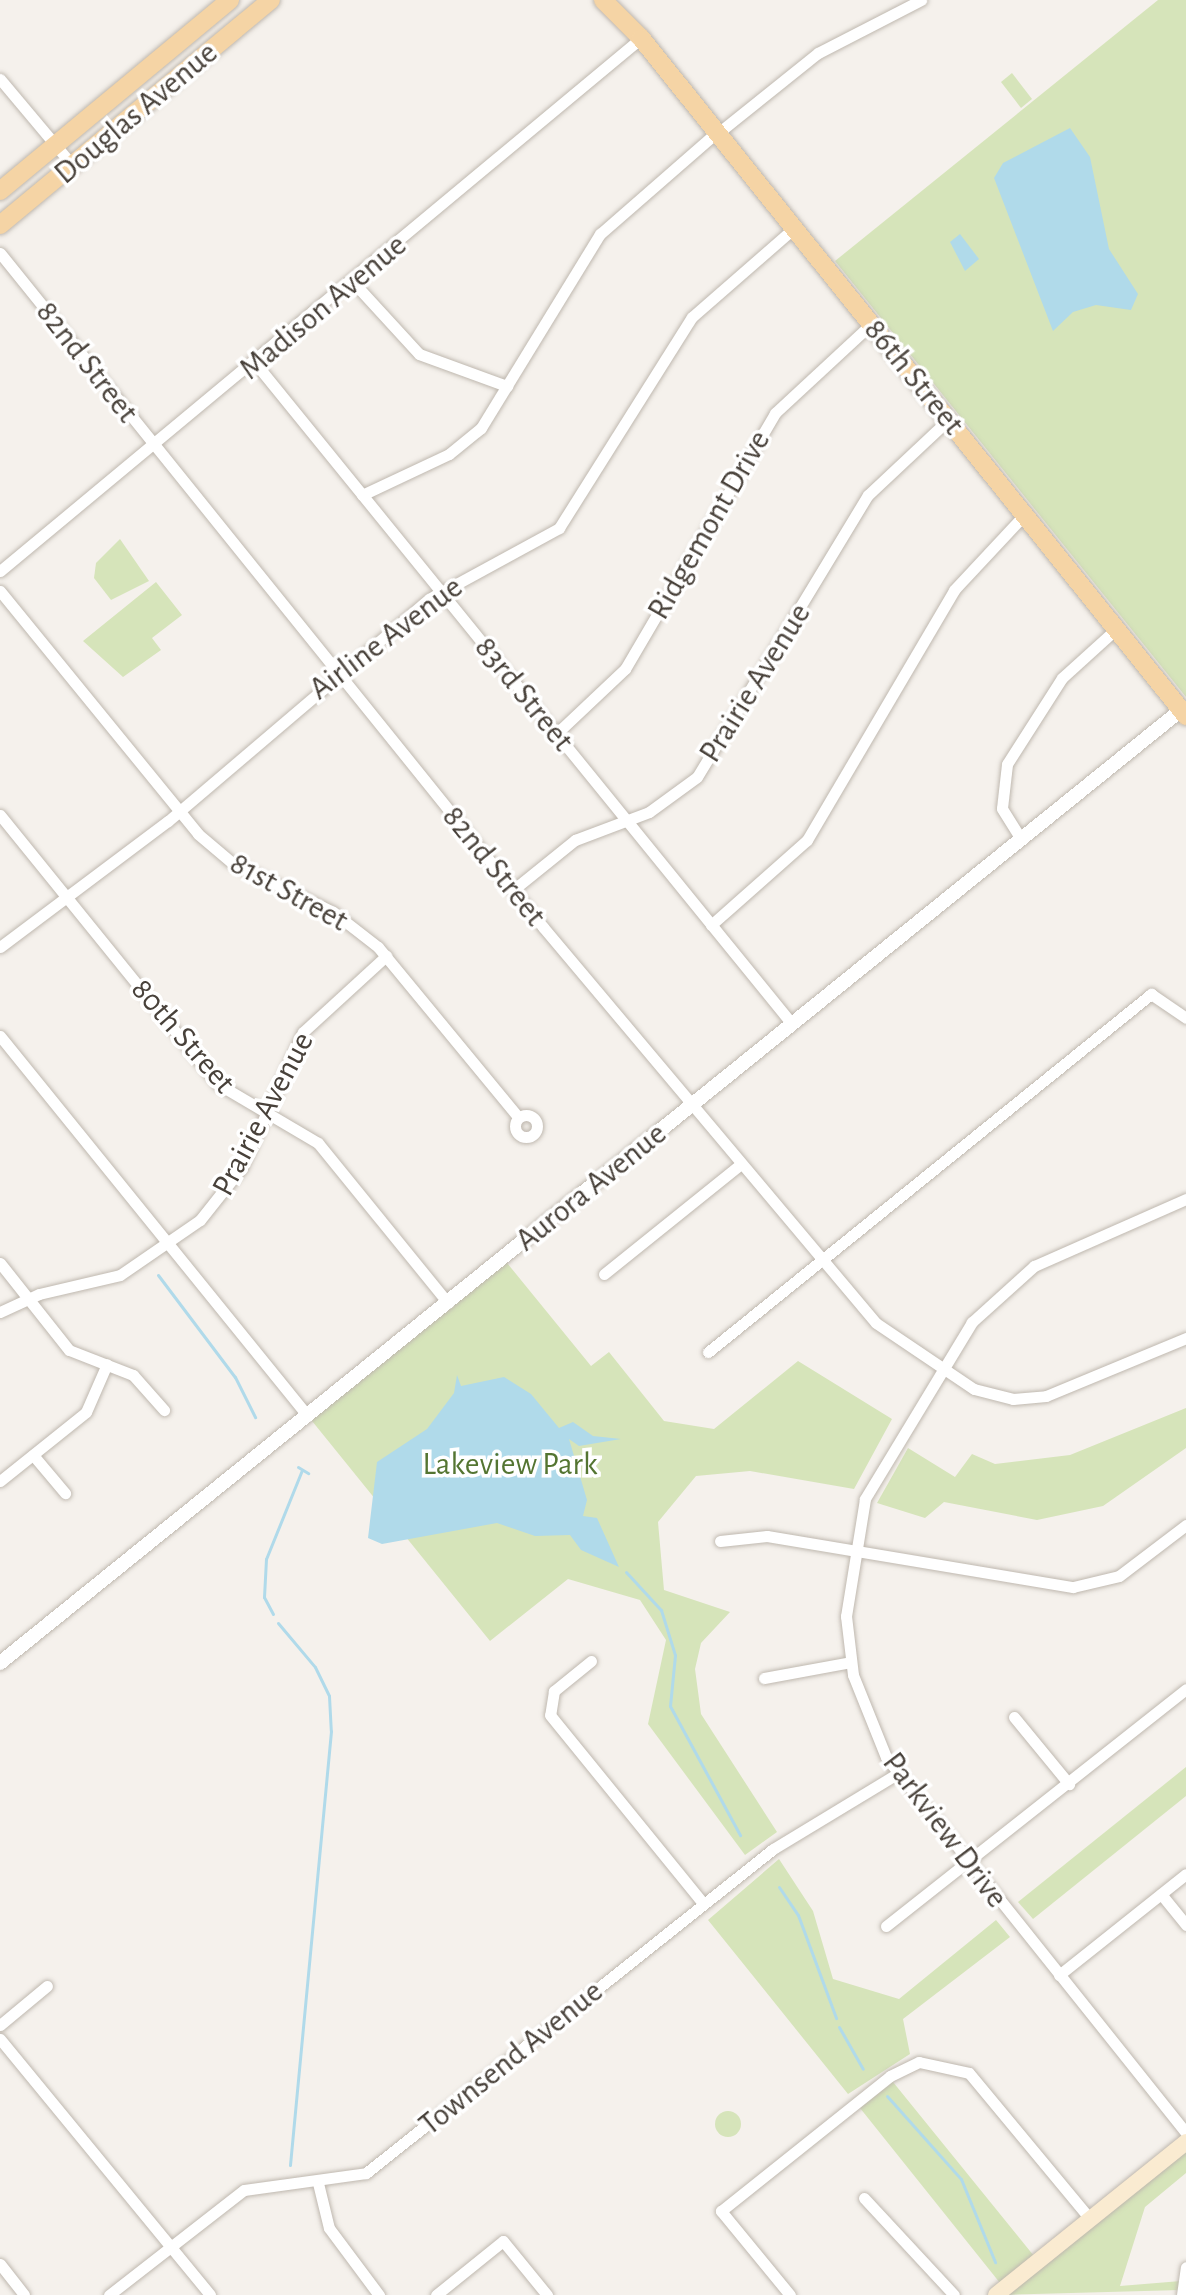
<!DOCTYPE html>
<html>
<head>
<meta charset="utf-8">
<style>
	body { margin:0 }
	#map { position:relative; width:1186px; height:2295px; overflow:hidden; background:#f5f1ec; font-family:"Alegreya Sans",sans-serif }
	div>[style] { position:absolute }
	[style*='--x'] { left:calc(var(--x)*1px); top:calc(var(--y)*1px); width:calc(var(--w)*1px); rotate:calc(var(--a)*1deg) }
	.green>* { inset:0; background:#d6e4ba }
	.round { border-radius:50% }
	.water>* { inset:0; background:#b0daea }
	.stream>* { height:3px; margin:-1.5px; padding:0 1.5px; transform-origin:1.5px; border-radius:1.5px; background:#b0daea }
	.roads { filter:drop-shadow(0 0 2px #bfb8af) drop-shadow(0 0 2px #bfb8af) }
	.minor>* { height:11px; margin:-5.5px; padding:0 5.5px; transform-origin:5.5px; border-radius:5.5px; background:#fff }
	.minor>.ring { margin:-5.5px; padding:0; box-sizing:content-box; background:none; border:11px solid #fff; border-radius:50% }
	.tertiary>* { height:14px; margin:-7px; padding:0 7px; transform-origin:7px; border-radius:7px; background:#fff }
	.secondary>* { height:16px; margin:-8px; padding:0 8px; transform-origin:8px; border-radius:8px; background:#faebd1 }
	.primary>* { height:18px; margin:-9px; padding:0 9px; transform-origin:9px; border-radius:9px; background:#f5d4a5 }
	span { translate:-50% -50%; white-space:nowrap; text-align:center; line-height:1.15; -webkit-text-stroke:7px #fff; paint-order:stroke }
	.street-label { font-size:32px; color:#48413a }
	.park-label { font-size:32px; color:#547532 }
</style>
</head>
<body>
<div id="map">
	<div class="green">
		<div style="clip-path:polygon(1158px 0,1186px 0,1186px 697px,835px 261px)"></div>
		<div style="clip-path:polygon(1012px 73px,1032px 99px,1021px 108px,1001px 82px)"></div>
		<div style="clip-path:polygon(120px 539px,149px 581px,111px 600px,94px 578px,96px 563px)"></div>
		<div style="clip-path:polygon(156px 582px,182px 615px,152px 638px,161px 650px,123px 677px,83px 641px)"></div>
		<div style="clip-path:polygon(503px 1258px,591px 1366px,609px 1352px,664px 1421px,714px 1429px,798px 1361px,892px 1419px,854px 1489px,750px 1471px,696px 1476px,658px 1522px,664px 1590px,730px 1612px,701px 1643px,695px 1669px,701px 1714px,777px 1832px,745px 1855px,648px 1724px,666px 1640px,640px 1600px,568px 1579px,490px 1641px,308px 1416px)"></div>
		<div style="clip-path:polygon(1186px 1408px,1186px 1448px,1103px 1506px,1037px 1520px,944px 1502px,925px 1518px,877px 1503px,908px 1448px,955px 1477px,972px 1454px,995px 1464px,1070px 1455px)"></div>
		<div style="clip-path:polygon(1186px 1767px,1186px 1796px,1033px 1919px,1018px 1902px)"></div>
		<div style="clip-path:polygon(779px 1859px,813px 1911px,833px 1979px,899px 1999px,996px 1920px,1010px 1937px,903px 2019px,910px 2054px,848px 2094px,708px 1920px)"></div>
		<div style="clip-path:polygon(893px 2082px,1038px 2261px,1186px 2142px,1186px 2173px,1145px 2207px,1120px 2286px,1181px 2281px,1181px 2290px,996px 2295px,1004px 2288px,860px 2108px)"></div>
		<div class="round" style="left:715px;top:2111px;width:26px;height:26px"></div>
	</div>
	<div class="water">
		<div style="clip-path:polygon(1070px 128px,1090px 157px,1109px 249px,1138px 294px,1131px 310px,1096px 305px,1073px 312px,1053px 331px,994px 178px,1003px 163px)"></div>
		<div style="clip-path:polygon(960px 234px,979px 259px,965px 271px,950px 242px)"></div>
		<div style="clip-path:polygon(457px 1375px,461px 1386px,504px 1377px,531px 1394px,559px 1428px,573px 1422px,593px 1436px,621px 1439px,579px 1446px,569px 1439px,587px 1500px,583px 1516px,597px 1518px,619px 1567px,581px 1550px,570px 1535px,535px 1536px,497px 1523px,382px 1544px,368px 1538px,377px 1462px,427px 1429px,454px 1393px)"></div>
	</div>
	<div class="stream">
		<div style="--x:158;--y:1275;--w:128;--a:53"></div>
		<div style="--x:235;--y:1377;--w:45;--a:63.4"></div>
		<div style="--x:298;--y:1467;--w:12;--a:31"></div>
		<div style="--x:626;--y:1572;--w:52;--a:47.4"></div>
		<div style="--x:661;--y:1610;--w:47;--a:72.7"></div>
		<div style="--x:675;--y:1655;--w:51;--a:95.6"></div>
		<div style="--x:670;--y:1706;--w:147;--a:61.5"></div>
		<div style="--x:273;--y:1614;--w:19;--a:-118"></div>
		<div style="--x:264;--y:1597;--w:38;--a:-87"></div>
		<div style="--x:266;--y:1559;--w:96;--a:-68"></div>
		<div style="--x:278;--y:1623;--w:57;--a:49.9"></div>
		<div style="--x:315;--y:1667;--w:32;--a:64"></div>
		<div style="--x:329;--y:1696;--w:35;--a:87"></div>
		<div style="--x:331;--y:1731;--w:436;--a:95.4"></div>
		<div style="--x:779;--y:1887;--w:34;--a:56"></div>
		<div style="--x:798;--y:1915;--w:110;--a:69.7"></div>
		<div style="--x:839;--y:2027;--w:48;--a:60.3"></div>
		<div style="--x:887;--y:2096;--w:111;--a:48.3"></div>
		<div style="--x:961;--y:2179;--w:90;--a:67.7"></div>
	</div>
	<div class="roads">
		<div class="minor">
			<div style="--x:0;--y:79;--w:114;--a:50"></div>
			<div style="--x:718;--y:133;--w:128;--a:-38.7"></div>
			<div style="--x:818;--y:53;--w:116;--a:-27.2"></div>
			<div style="--x:0;--y:253;--w:866;--a:51.14"></div>
			<div style="--x:543;--y:927;--w:517;--a:49.94"></div>
			<div style="--x:876;--y:1323;--w:118;--a:34"></div>
			<div style="--x:974;--y:1389;--w:40;--a:14.4"></div>
			<div style="--x:1013;--y:1399;--w:33;--a:-5"></div>
			<div style="--x:1046;--y:1396;--w:152;--a:-22.5"></div>
			<div style="--x:354;--y:283;--w:96;--a:47.5"></div>
			<div style="--x:419;--y:354;--w:94;--a:20"></div>
			<div style="--x:256;--y:364;--w:850;--a:50.92"></div>
			<div style="--x:362;--y:495;--w:96;--a:-25.2"></div>
			<div style="--x:449;--y:454;--w:41;--a:-39.1"></div>
			<div style="--x:481;--y:428;--w:228;--a:-58.5"></div>
			<div style="--x:600;--y:234;--w:155;--a:-41.1"></div>
			<div style="--x:0;--y:571;--w:834;--a:-39.74"></div>
			<div style="--x:0;--y:591;--w:313;--a:50.8"></div>
			<div style="--x:198;--y:834;--w:43;--a:40.3"></div>
			<div style="--x:231;--y:862;--w:114;--a:26.1"></div>
			<div style="--x:333;--y:912;--w:57;--a:37.9"></div>
			<div style="--x:378;--y:947;--w:220;--a:50.5"></div>
			<div style="--x:556;--y:734;--w:95;--a:-43.3"></div>
			<div style="--x:625;--y:669;--w:297;--a:-59.6"></div>
			<div style="--x:775;--y:413;--w:131;--a:-42.8"></div>
			<div style="--x:0;--y:815;--w:346;--a:51"></div>
			<div style="--x:218;--y:1084;--w:116;--a:30.5"></div>
			<div style="--x:318;--y:1143;--w:206;--a:50.9"></div>
			<div style="--x:1021;--y:839;--w:36;--a:-122"></div>
			<div style="--x:1002;--y:808;--w:44;--a:-83.5"></div>
			<div style="--x:1007;--y:764;--w:102;--a:-57.4"></div>
			<div style="--x:1062;--y:678;--w:73;--a:-42.2"></div>
			<div style="--x:513;--y:890;--w:80;--a:-38.9"></div>
			<div style="--x:575;--y:840;--w:79;--a:-20.7"></div>
			<div style="--x:649;--y:812;--w:59;--a:-36.1"></div>
			<div style="--x:697;--y:777;--w:330;--a:-58.8"></div>
			<div style="--x:868;--y:495;--w:110;--a:-43.2"></div>
			<div style="--x:711;--y:925;--w:128;--a:-41.5"></div>
			<div style="--x:807;--y:840;--w:290;--a:-59.5"></div>
			<div style="--x:954;--y:590;--w:103;--a:-47"></div>
			<div style="--x:0;--y:947;--w:210;--a:-36.9"></div>
			<div style="--x:168;--y:821;--w:343;--a:-40.4"></div>
			<div style="--x:429;--y:599;--w:148;--a:-28.6"></div>
			<div style="--x:559;--y:528;--w:249;--a:-57.8"></div>
			<div style="--x:692;--y:317;--w:135;--a:-41.1"></div>
			<div style="--x:0;--y:1036;--w:489;--a:51"></div>
			<div class="ring" style="left:515px;top:1115px;width:11px;height:11px"></div>
			<div style="--x:1186;--y:1199;--w:166;--a:156.2"></div>
			<div style="--x:1034;--y:1266;--w:84;--a:137.9"></div>
			<div style="--x:972;--y:1322;--w:207;--a:121.2"></div>
			<div style="--x:865;--y:1499;--w:119;--a:99.2"></div>
			<div style="--x:846;--y:1616;--w:59;--a:83.2"></div>
			<div style="--x:853;--y:1675;--w:88;--a:68.1"></div>
			<div style="--x:886;--y:1757;--w:481;--a:51.4"></div>
			<div style="--x:0;--y:1263;--w:111;--a:51.6"></div>
			<div style="--x:69;--y:1350;--w:69;--a:21.3"></div>
			<div style="--x:133;--y:1375;--w:47;--a:48.5"></div>
			<div style="--x:604;--y:1274;--w:176;--a:-38.8"></div>
			<div style="--x:0;--y:1312;--w:43;--a:-24.8"></div>
			<div style="--x:39;--y:1294;--w:83;--a:-13.2"></div>
			<div style="--x:120;--y:1275;--w:97;--a:-34.5"></div>
			<div style="--x:200;--y:1220;--w:68;--a:-51.6"></div>
			<div style="--x:242;--y:1167;--w:148;--a:-65.7"></div>
			<div style="--x:303;--y:1032;--w:113;--a:-42.5"></div>
			<div style="--x:708;--y:1352;--w:570;--a:-38.94"></div>
			<div style="--x:1151;--y:994;--w:42;--a:34.4"></div>
			<div style="--x:33;--y:1455;--w:50;--a:49.9"></div>
			<div style="--x:0;--y:1481;--w:110;--a:-38.7"></div>
			<div style="--x:86;--y:1412;--w:52;--a:-66.4"></div>
			<div style="--x:720;--y:1541;--w:47;--a:-6.1"></div>
			<div style="--x:767;--y:1536;--w:310;--a:9.5"></div>
			<div style="--x:1073;--y:1587;--w:47;--a:-13.4"></div>
			<div style="--x:1119;--y:1576;--w:84;--a:-37.3"></div>
			<div style="--x:591;--y:1661;--w:48;--a:141"></div>
			<div style="--x:554;--y:1691;--w:24;--a:99"></div>
			<div style="--x:550;--y:1715;--w:242;--a:50.9"></div>
			<div style="--x:764;--y:1678;--w:88;--a:-10.4"></div>
			<div style="--x:1014;--y:1717;--w:87;--a:50.6"></div>
			<div style="--x:1161;--y:1894;--w:40;--a:51"></div>
			<div style="--x:886;--y:1926;--w:382;--a:-38.3"></div>
			<div style="--x:1059;--y:1975;--w:162;--a:-38.5"></div>
			<div style="--x:0;--y:2025;--w:61;--a:-39.7"></div>
			<div style="--x:0;--y:2039;--w:331;--a:50.6"></div>
			<div style="--x:318;--y:2183;--w:46;--a:76.3"></div>
			<div style="--x:329;--y:2228;--w:84;--a:53.3"></div>
			<div style="--x:864;--y:2198;--w:132;--a:47.1"></div>
			<div style="--x:0;--y:2264;--w:39;--a:52"></div>
			<div style="--x:109;--y:2295;--w:171;--a:-37.9"></div>
			<div style="--x:244;--y:2190;--w:123;--a:-7.9"></div>
			<div style="--x:366;--y:2173;--w:520;--a:-38.52"></div>
			<div style="--x:773;--y:1849;--w:145;--a:-31.2"></div>
			<div style="--x:436;--y:2295;--w:86;--a:-38.9"></div>
			<div style="--x:503;--y:2241;--w:70;--a:50.8"></div>
			<div style="--x:790;--y:2295;--w:109;--a:-129.4"></div>
			<div style="--x:721;--y:2211;--w:216;--a:-38.6"></div>
			<div style="--x:890;--y:2076;--w:32;--a:-26"></div>
			<div style="--x:919;--y:2062;--w:51;--a:12.4"></div>
			<div style="--x:969;--y:2073;--w:190;--a:50.3"></div>
			<div style="--x:1182;--y:2295;--w:28;--a:-82"></div>
		</div>
		<div class="tertiary">
			<div style="--x:0;--y:1663;--w:1518;--a:-38.9"></div>
		</div>
		<div class="secondary">
			<div style="--x:996;--y:2295;--w:244;--a:-38.8"></div>
		</div>
		<div class="primary">
			<div style="--x:603;--y:0;--w:54;--a:45"></div>
			<div style="--x:641;--y:38;--w:870;--a:51.21"></div>
			<div style="--x:0;--y:191;--w:299;--a:-39.7"></div>
			<div style="--x:0;--y:225;--w:352;--a:-39.7"></div>
		</div>
	</div>
	<div class="street-label">
		<span style="left:136px;top:113px;rotate:-40deg">Douglas Avenue</span>
		<span style="left:323px;top:307px;rotate:-40deg">Madison Avenue</span>
		<span style="left:87px;top:362px;rotate:52deg">82nd Street</span>
		<span style="left:914px;top:377px;rotate:51deg">86th Street</span>
		<span style="left:709px;top:525px;rotate:-60deg">Ridgemont Drive</span>
		<span style="left:386px;top:638px;rotate:-37deg">Airline Avenue</span>
		<span style="left:755px;top:683px;rotate:-58deg">Prairie Avenue</span>
		<span style="left:524px;top:694px;rotate:51deg">83rd Street</span>
		<span style="left:494px;top:866px;rotate:51deg">82nd Street</span>
		<span style="left:289px;top:892px;rotate:29deg">81st Street</span>
		<span style="left:183px;top:1036px;rotate:49deg">80th Street</span>
		<span style="left:263px;top:1114px;rotate:-62deg">Prairie Avenue</span>
		<span style="left:591px;top:1187px;rotate:-39deg">Aurora Avenue</span>
		<span style="left:945px;top:1830px;rotate:53deg">Parkview Drive</span>
		<span style="left:511px;top:2058px;rotate:-39deg">Townsend Avenue</span>
	</div>
	<div class="park-label">
		<span style="left:510px;top:1464px">Lakeview Park</span>
	</div>
</div>
</body>
</html>
